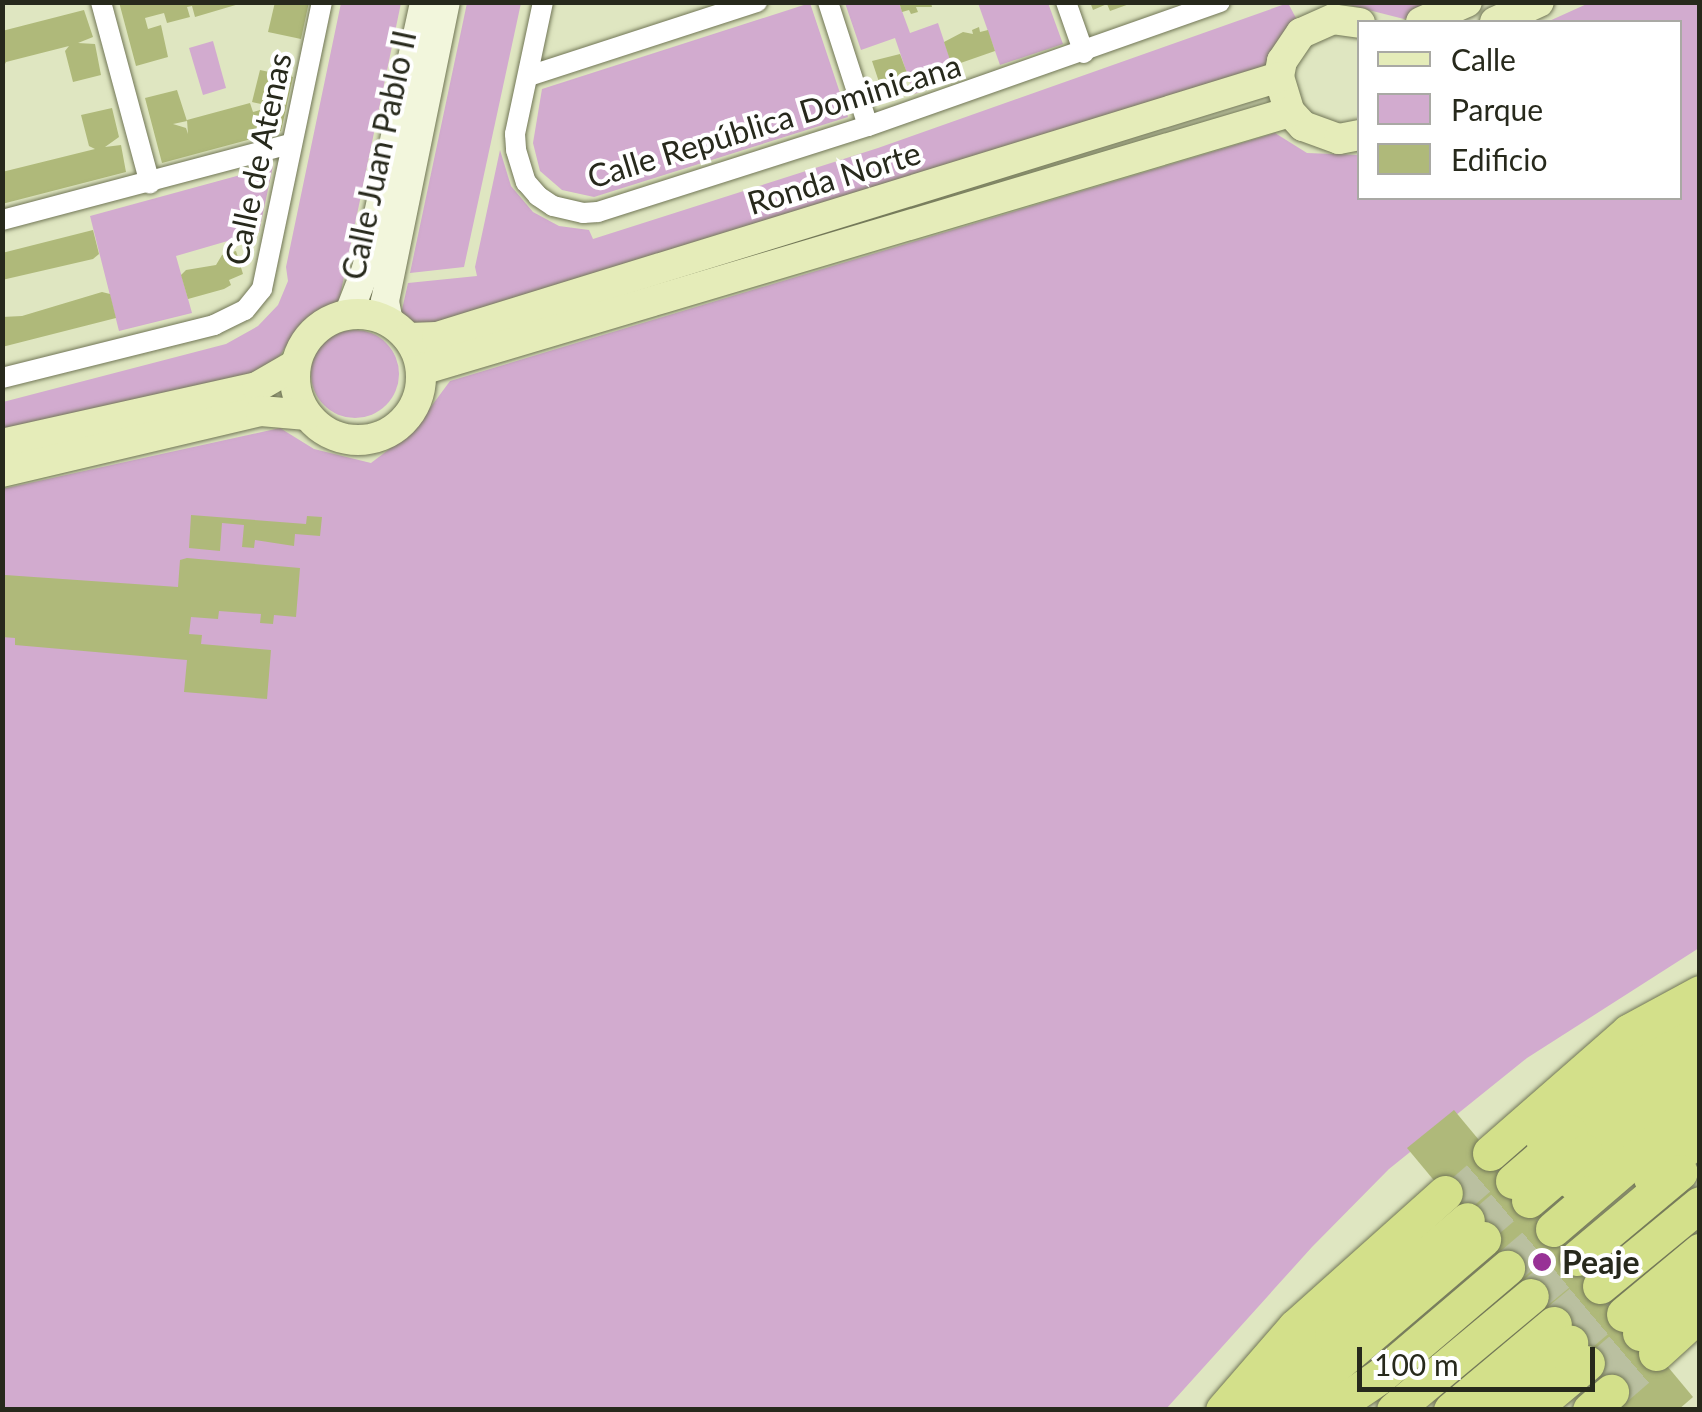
<!DOCTYPE html>
<html>
<head>
<meta charset="utf-8">
<style>
	body { margin:0 }
	#map { position:relative; width:1702px; height:1412px; overflow:hidden; background:#dfe6c1; font-family:Lato,sans-serif }
	div>[style] { position:absolute }
	[style*='--x'] { left:calc(var(--x)*1px); top:calc(var(--y)*1px); width:calc(var(--w)*1px); rotate:calc(var(--a)*1deg) }
	.green>* { inset:0; background:#d2abcf }
	.round { border-radius:50% }
	.building>* { inset:0; background:#afb97a }
	.highway-tunnel>* { height:35px; margin-top:-17.5px; transform-origin:0; background:repeating-linear-gradient(90deg,#bac0a0 0 35px,transparent 0 53px) }
	.roads { filter:drop-shadow(0 0 2px #717656) drop-shadow(0 0 2px #717656) }
	.street>* { height:20px; margin:-10px; padding:0 10px; transform-origin:10px; border-radius:10px; background:#fff }
	.secondary>* { height:28px; margin:-14px; padding:0 14px; transform-origin:14px; border-radius:14px; background:#f2f6dc }
	.primary>* { height:30px; margin:-15px; padding:0 15px; transform-origin:15px; border-radius:15px; background:#e5ecb9 }
	.primary>.ring { margin:-15px; padding:0; box-sizing:content-box; background:none; border:30px solid #e5ecb9; border-radius:50% }
	.highway>* { height:35px; margin:-17.5px; padding:0 17.5px; transform-origin:17.5px; border-radius:17.5px; background:#d3e08a }
	.dots>* { width:28px; height:28px; translate:-50% -50%; box-sizing:border-box; border:5px solid #fff; border-radius:50% }
	span { translate:-50% -50%; white-space:nowrap; text-align:center; line-height:1.15; -webkit-text-stroke:8px #fff; paint-order:stroke }
	.street-label { font-size:32px; color:#27291c }
	.poi-label { font-size:32px; color:#27291c; font-weight:700 }
	.left { translate:0 -50%; text-align:left }
	.frame { position:absolute; inset:0; border:5px solid #27291c; pointer-events:none }
	.legend { position:absolute; left:1357px; top:20px; width:325px; height:180px; box-sizing:border-box; background:#fff; border:2px solid #a9a9a4; margin:0; padding:12px 18px; list-style:none; font-size:30px; color:#27291c }
	.legend li { display:flex; align-items:center; gap:20px; height:50px }
	.legend b { width:50px; border:2px solid #a9a9a4 }
	.scale { position:absolute; left:1357px; top:1347px; width:238px; height:45px; box-sizing:border-box; border:5px solid #27291c; border-top:0; padding-left:12px; font-size:30px; line-height:35px; white-space:nowrap; color:#27291c; -webkit-text-stroke:8px #fff; paint-order:stroke }
</style>
</head>
<body>
<div id="map">
	<div class="green">
		<div style="clip-path:polygon(341px 3px,401px 3px,339px 301px,302px 322px,277px 360px,258px 373px,3px 432px,3px 402px,226px 344px,258px 326px,278px 305px,288px 281px,286px 267px)"></div>
		<div style="clip-path:polygon(467px 3px,521px 3px,464px 267px,410px 273px)"></div>
		<div style="clip-path:polygon(810px 3px,848px 117px,594px 197px,562px 190px,540px 171px,533px 143px,542px 89px)"></div>
		<div style="clip-path:polygon(845px 3px,899px 3px,910px 33px,938px 23px,957px 80px,914px 94px,895px 38px,861px 50px)"></div>
		<div style="clip-path:polygon(978px 3px,1048px 3px,1063px 44px,1000px 65px)"></div>
		<div style="clip-path:polygon(1288px 3px,1297px 20px,1260px 73px,428px 328px,414px 326px,401px 314px,408px 283px,477px 276px,475px 267px,500px 150px,511px 186px,533px 212px,559px 226px,589px 230px,593px 239px,878px 148px)"></div>
		<div style="clip-path:polygon(1341px 3px,1453px 3px,1404px 19px)"></div>
		<div style="clip-path:polygon(1589px 3px,1699px 3px,1699px 948px,1527px 1058px,1389px 1169px,1312px 1247px,1166px 1409px,3px 1409px,2px 489px,280px 428px,314px 449px,371px 463px,413px 431px,450px 381px,1275px 133px,1307px 153px,1359px 155px,1360px 198px,1680px 198px,1680px 22px,1547px 22px)"></div>
		<div style="clip-path:polygon(213px 41px,226px 88px,203px 95px,189px 48px)"></div>
		<div style="clip-path:polygon(273px 166px,259px 232px,176px 256px,192px 313px,119px 331px,90px 216px)"></div>
		<div class="round" style="left:311px;top:330px;width:88px;height:88px"></div>
	</div>
	<div class="building">
		<div style="clip-path:polygon(119px 2px,239px 2px,239px 4px,195px 17px,192px 6px,187px 7px,190px 17px,167px 23px,164px 13px,145px 18px,148px 29px,161px 25px,168px 57px,136px 66px)"></div>
		<div style="clip-path:polygon(275px 2px,309px 2px,301px 39px,268px 32px)"></div>
		<div style="clip-path:polygon(899px 2px,931px 2px,932px 7px,916px 7px,918px 12px,911px 14px,909px 10px,902px 12px)"></div>
		<div style="clip-path:polygon(1090px 2px,1132px 2px,1132px 3px,1110px 11px,1107px 4px,1093px 10px)"></div>
		<div style="clip-path:polygon(84px 10px,93px 37px,78px 43px,95px 44px,101px 75px,73px 82px,65px 51px,69px 46px,6px 62px,2px 70px,2px 31px)"></div>
		<div style="clip-path:polygon(979px 27px,980px 32px,988px 30px,995px 51px,952px 66px,944px 42px,963px 32px,973px 34px,972px 30px)"></div>
		<div style="clip-path:polygon(900px 54px,910px 81px,881px 88px,872px 61px)"></div>
		<div style="clip-path:polygon(260px 70px,293px 77px,281px 131px,162px 163px,145px 98px,177px 90px,187px 121px,173px 124px,186px 128px,188px 134px,187px 120px,250px 103px,253px 112px,260px 110px,261px 104px,252px 102px)"></div>
		<div style="clip-path:polygon(112px 108px,119px 137px,105px 147px,121px 145px,126px 172px,2px 204px,2px 172px,95px 149px,89px 146px,81px 115px)"></div>
		<div style="clip-path:polygon(93px 230px,99px 254px,93px 259px,2px 280px,2px 253px)"></div>
		<div style="clip-path:polygon(236px 251px,243px 274px,229px 280px,231px 285px,224px 289px,188px 299px,181px 275px,186px 270px,216px 265px,222px 255px)"></div>
		<div style="clip-path:polygon(102px 292px,110px 294px,116px 318px,2px 347px,2px 317px,22px 316px)"></div>
		<div style="clip-path:polygon(191px 515px,306px 524px,307px 516px,322px 517px,320px 536px,295px 534px,294px 546px,255px 540px,254px 548px,242px 547px,244px 525px,222px 523px,220px 551px,189px 548px)"></div>
		<div style="clip-path:polygon(187px 558px,300px 568px,296px 617px,274px 615px,273px 624px,260px 623px,261px 614px,219px 611px,218px 619px,191px 617px,189px 634px,202px 635px,201px 644px,271px 650px,267px 699px,184px 692px,187px 660px,15px 645px,15px 638px,2px 637px,5px 575px,178px 587px,180px 560px)"></div>
		<div style="clip-path:polygon(1454px 1110px,1693px 1397px,1678px 1410px,1625px 1410px,1407px 1148px)"></div>
	</div>
	<div class="highway-tunnel">
		<div style="--x:1452;--y:1201;--w:60;--a:-40.9"></div>
		<div style="--x:1476;--y:1230;--w:60;--a:-40.3"></div>
		<div style="--x:1507;--y:1268;--w:60;--a:-40.3"></div>
		<div style="--x:1531;--y:1296;--w:60;--a:-39.6"></div>
		<div style="--x:1554;--y:1324;--w:60;--a:-39.6"></div>
		<div style="--x:1570;--y:1343;--w:60;--a:-40.3"></div>
		<div style="--x:1594;--y:1372;--w:60;--a:-40.3"></div>
		<div style="--x:1611;--y:1392;--w:60;--a:-40.9"></div>
	</div>
	<div class="roads">
		<div class="street">
			<div style="--x:101;--y:2;--w:188;--a:74.9"></div>
			<div style="--x:543;--y:2;--w:135;--a:102"></div>
			<div style="--x:515;--y:134;--w:16;--a:86"></div>
			<div style="--x:516;--y:150;--w:34;--a:73"></div>
			<div style="--x:526;--y:182;--w:18;--a:49"></div>
			<div style="--x:538;--y:196;--w:18;--a:34"></div>
			<div style="--x:553;--y:206;--w:31;--a:13"></div>
			<div style="--x:583;--y:213;--w:15;--a:-4"></div>
			<div style="--x:598;--y:212;--w:283;--a:-17.7"></div>
			<div style="--x:868;--y:126;--w:373;--a:-19.4"></div>
			<div style="--x:828;--y:2;--w:130;--a:72.1"></div>
			<div style="--x:1066;--y:2;--w:54;--a:70.6"></div>
			<div style="--x:529;--y:76;--w:240;--a:-18"></div>
			<div style="--x:2;--y:220;--w:298;--a:-14.8"></div>
			<div style="--x:2;--y:378;--w:219;--a:-14"></div>
			<div style="--x:214;--y:325;--w:34;--a:-26"></div>
			<div style="--x:245;--y:310;--w:27;--a:-51"></div>
			<div style="--x:262;--y:289;--w:293;--a:-78.2"></div>
		</div>
		<div class="secondary">
			<div style="--x:348;--y:315;--w:49;--a:-68.6"></div>
			<div style="--x:366;--y:269;--w:273;--a:-77.7"></div>
			<div style="--x:389;--y:322;--w:21;--a:-101"></div>
			<div style="--x:385;--y:301;--w:305;--a:-78.5"></div>
		</div>
		<div class="primary">
			<div style="--x:1421;--y:22;--w:50;--a:-23.5"></div>
			<div style="--x:1495;--y:22;--w:48;--a:-24.4"></div>
			<div style="--x:1360;--y:23;--w:27;--a:-172"></div>
			<div style="--x:1333;--y:19;--w:35;--a:156"></div>
			<div style="--x:1301;--y:33;--w:34;--a:124"></div>
			<div style="--x:1282;--y:61;--w:16;--a:101"></div>
			<div style="--x:1279;--y:77;--w:37;--a:73"></div>
			<div style="--x:1290;--y:112;--w:19;--a:47"></div>
			<div style="--x:1303;--y:126;--w:38;--a:20"></div>
			<div style="--x:1339;--y:139;--w:21;--a:-11"></div>
			<div class="ring" style="left:295px;top:314px;width:96px;height:96px"></div>
			<div style="--x:408;--y:338;--w:29;--a:-2"></div>
			<div style="--x:437;--y:337;--w:881;--a:-17.16"></div>
			<div style="--x:421;--y:370;--w:906;--a:-16.54"></div>
			<div style="--x:2;--y:444;--w:261;--a:-12.6"></div>
			<div style="--x:257;--y:387;--w:44;--a:-30.1"></div>
			<div style="--x:2;--y:472;--w:266;--a:-13.3"></div>
			<div style="--x:261;--y:411;--w:46;--a:5"></div>
		</div>
		<div class="highway">
			<div style="--x:1543;--y:1139;--w:122;--a:-41"></div>
			<div style="--x:1635;--y:1059;--w:77;--a:-33.3"></div>
			<div style="--x:1490;--y:1153;--w:184;--a:-41.2"></div>
			<div style="--x:1628;--y:1032;--w:82;--a:-28.4"></div>
			<div style="--x:1558;--y:1160;--w:184;--a:-39.9"></div>
			<div style="--x:1651;--y:1178;--w:65;--a:-40.6"></div>
			<div style="--x:1513;--y:1181;--w:75;--a:-40.7"></div>
			<div style="--x:1572;--y:1181;--w:169;--a:-40.9"></div>
			<div style="--x:1529;--y:1200;--w:74;--a:-40.6"></div>
			<div style="--x:1553;--y:1229;--w:194;--a:-40.6"></div>
			<div style="--x:1577;--y:1258;--w:134;--a:-39.9"></div>
			<div style="--x:1600;--y:1286;--w:129;--a:-39.4"></div>
			<div style="--x:1624;--y:1314;--w:99;--a:-39.7"></div>
			<div style="--x:1640;--y:1333;--w:77;--a:-39.2"></div>
			<div style="--x:1656;--y:1353;--w:59;--a:-42.3"></div>
			<div style="--x:1290;--y:1404;--w:254;--a:-40.5"></div>
			<div style="--x:1223;--y:1410;--w:110;--a:-49.1"></div>
			<div style="--x:1295;--y:1327;--w:201;--a:-41.8"></div>
			<div style="--x:1254;--y:1410;--w:108;--a:-43.9"></div>
			<div style="--x:1332;--y:1335;--w:177;--a:-40.4"></div>
			<div style="--x:1330;--y:1410;--w:60;--a:-34.2"></div>
			<div style="--x:1380;--y:1376;--w:167;--a:-40.4"></div>
			<div style="--x:1394;--y:1410;--w:178;--a:-39.8"></div>
			<div style="--x:1451;--y:1410;--w:134;--a:-39.9"></div>
			<div style="--x:1491;--y:1410;--w:104;--a:-40.3"></div>
			<div style="--x:1531;--y:1410;--w:73;--a:-40"></div>
			<div style="--x:1590;--y:1410;--w:28;--a:-41"></div>
		</div>
	</div>
	<div class="dots">
		<div style="left:1542px;top:1262px;background:#983296"></div>
	</div>
	<div class="street-label">
		<span style="left:774px;top:121px;rotate:-17deg">Calle República Dominicana</span>
		<span style="left:379px;top:155px;rotate:-78deg">Calle Juan Pablo II</span>
		<span style="left:258px;top:159px;rotate:-78deg">Calle de Atenas</span>
		<span style="left:834px;top:178px;rotate:-17deg">Ronda Norte</span>
	</div>
	<div class="poi-label">
		<span class="left" style="left:1562px;top:1262px">Peaje</span>
	</div>
	<div class="frame"></div>
	<ul class="legend">
	<li><b style="height:12px;background:#e5ecb9"></b>Calle</li>
	<li><b style="height:28px;background:#d2abcf"></b>Parque</li>
	<li><b style="height:28px;background:#afb97a"></b>Edificio</li>
	</ul>
	<div class="scale">100 m</div>
</div>
</body>
</html>
